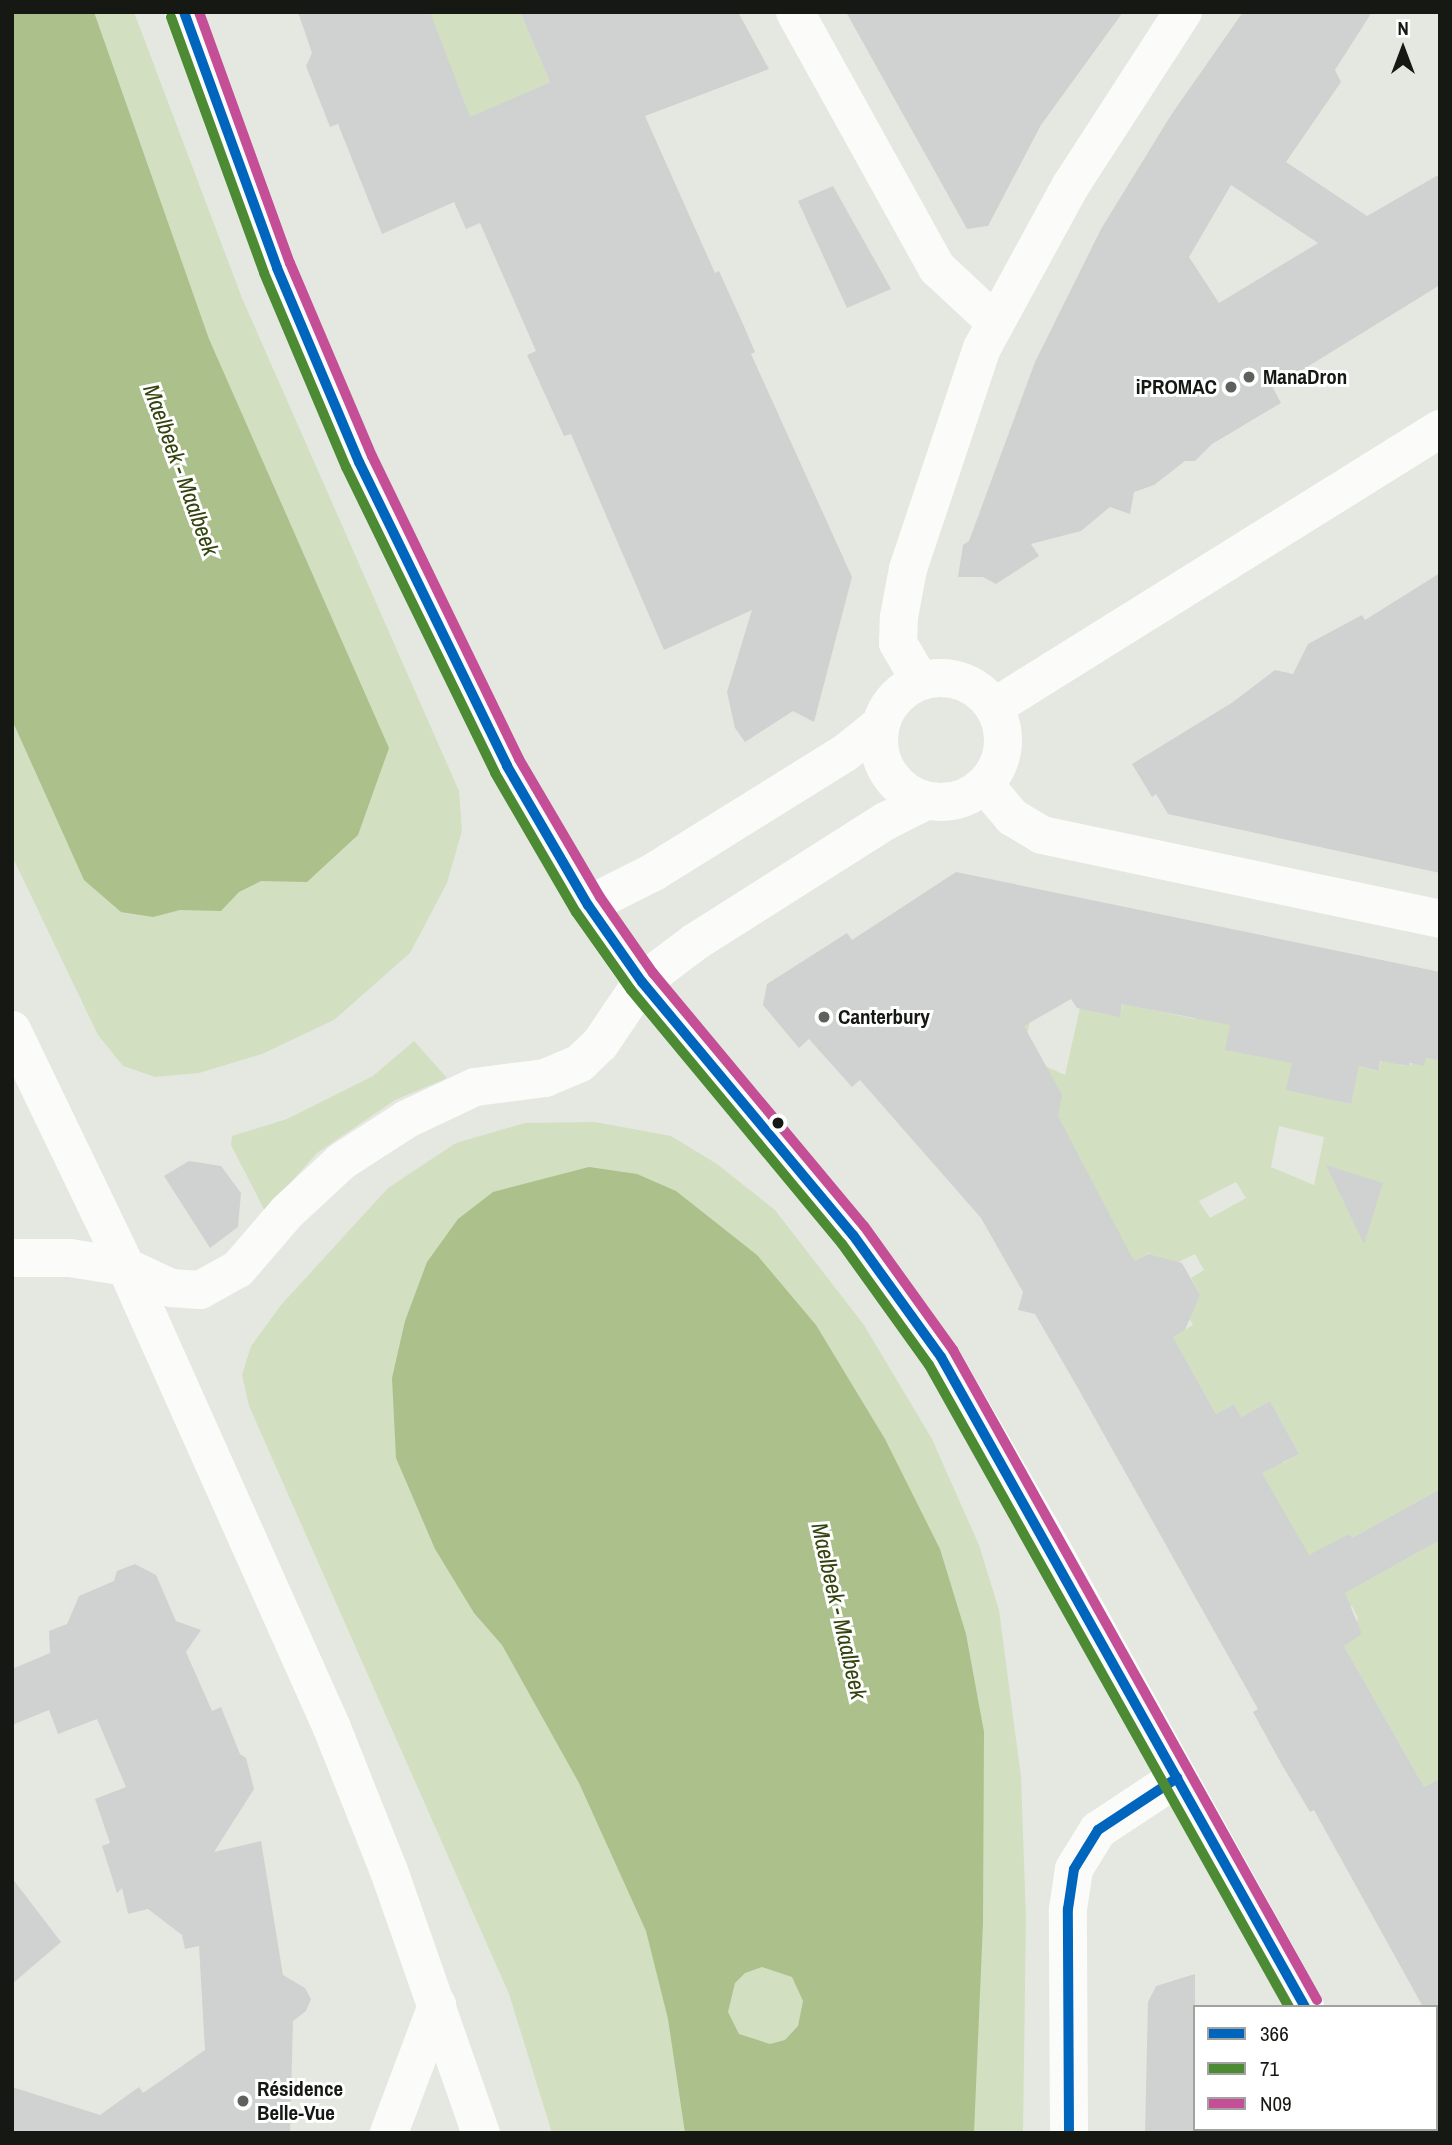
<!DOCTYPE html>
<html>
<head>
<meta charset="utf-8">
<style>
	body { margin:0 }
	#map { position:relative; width:1452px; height:2145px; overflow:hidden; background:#e5e8e1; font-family:"Archivo Narrow",sans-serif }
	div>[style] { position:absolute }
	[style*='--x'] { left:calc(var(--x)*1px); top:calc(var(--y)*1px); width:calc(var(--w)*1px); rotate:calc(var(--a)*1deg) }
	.green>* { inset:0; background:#d3dfc1 }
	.water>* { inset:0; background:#acc08b }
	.building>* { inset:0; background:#cfd2d1 }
	.minor>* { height:38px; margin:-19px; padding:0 19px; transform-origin:19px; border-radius:19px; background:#fbfcfa }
	.tertiary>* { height:38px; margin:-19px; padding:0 19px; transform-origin:19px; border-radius:19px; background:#fbfcfa }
	.tertiary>.ring { margin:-19px; padding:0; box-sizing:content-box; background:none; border:38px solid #fbfcfa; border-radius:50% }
	.secondary>* { height:38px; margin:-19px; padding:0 19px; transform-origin:19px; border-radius:19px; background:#fbfcfa }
	.bus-1>* { height:10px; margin:-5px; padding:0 5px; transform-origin:5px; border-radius:5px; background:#0065bd }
	.bus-2>* { height:10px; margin:-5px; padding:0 5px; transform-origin:5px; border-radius:5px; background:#4c8b33 }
	.bus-3>* { height:10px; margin:-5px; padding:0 5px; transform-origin:5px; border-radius:5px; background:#c44f97 }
	.dots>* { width:19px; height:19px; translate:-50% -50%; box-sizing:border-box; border:4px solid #fff; border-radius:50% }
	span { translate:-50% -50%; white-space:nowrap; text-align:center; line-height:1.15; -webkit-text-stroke:6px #fff; paint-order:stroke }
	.poi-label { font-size:21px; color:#161813; font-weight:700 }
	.left { translate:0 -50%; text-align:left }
	.right { translate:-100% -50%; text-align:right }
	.water-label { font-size:23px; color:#33440f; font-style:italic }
	.frame { position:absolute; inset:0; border:14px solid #161813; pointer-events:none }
	.legend { position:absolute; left:1193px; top:2005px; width:245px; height:126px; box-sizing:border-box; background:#fff; border:2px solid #a2a3a1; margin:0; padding:9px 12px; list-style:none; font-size:21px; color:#161813 }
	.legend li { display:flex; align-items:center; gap:14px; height:35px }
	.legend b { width:35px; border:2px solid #a2a3a1 }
	.north { position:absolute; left:1368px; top:14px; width:70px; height:70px; -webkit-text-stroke:5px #fff; paint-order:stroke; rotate:0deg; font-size:19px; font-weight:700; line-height:28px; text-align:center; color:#161813 }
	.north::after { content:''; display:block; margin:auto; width:24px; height:32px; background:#161813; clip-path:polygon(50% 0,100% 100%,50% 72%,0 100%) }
</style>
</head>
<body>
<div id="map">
	<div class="green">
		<div style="clip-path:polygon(12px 12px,134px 12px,242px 298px,459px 791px,462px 831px,447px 883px,410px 953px,334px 1020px,262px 1054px,199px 1073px,155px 1077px,123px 1066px,98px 1035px,12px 856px)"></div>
		<div style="clip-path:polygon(428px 12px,520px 12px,550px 82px,442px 130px,436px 66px,448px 60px)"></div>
		<div style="clip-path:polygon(evenodd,1124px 998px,1144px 1008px,1195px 1019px,1197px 1010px,1261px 1031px,1330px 1099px,1350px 1104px,1359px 1066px,1379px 1071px,1381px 1060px,1404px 1055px,1401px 1065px,1408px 1066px,1426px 1058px,1440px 1061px,1440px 1489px,1352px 1538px,1309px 1555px,1250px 1474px,1277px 1458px,1283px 1463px,1299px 1454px,1270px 1401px,1241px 1417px,1234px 1404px,1216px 1414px,1173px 1337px,1193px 1325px,1183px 1307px,1200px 1295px,1191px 1278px,1204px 1270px,1195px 1254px,1160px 1271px,1149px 1253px,1120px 1269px,934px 1018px,1031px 1017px,1022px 1056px,1065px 1075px,1081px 1003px,1120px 1016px,1124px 998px,1279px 1126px,1324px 1137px,1314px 1185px,1271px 1167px,1279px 1126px,1124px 998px,1236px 1182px,1246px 1198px,1210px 1218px,1199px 1201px,1236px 1182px)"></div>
		<div style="clip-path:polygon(414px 1041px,447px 1078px,395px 1100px,317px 1153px,265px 1211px,231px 1145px,232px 1136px,287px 1119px,373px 1076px)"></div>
		<div style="clip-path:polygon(595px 1122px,671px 1136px,717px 1164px,775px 1210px,864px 1325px,932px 1439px,979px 1545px,999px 1610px,1021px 1777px,1026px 1917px,1023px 2133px,552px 2133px,509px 1994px,249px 1406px,242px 1375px,251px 1346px,281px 1305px,388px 1188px,456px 1143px,525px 1123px)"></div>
		<div style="clip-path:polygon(1440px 1540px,1440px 1779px,1424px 1787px,1344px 1646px,1358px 1618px,1352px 1606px,1331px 1617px,1323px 1605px)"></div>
	</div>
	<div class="water">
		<div style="clip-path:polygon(12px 12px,94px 12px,209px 339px,389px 748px,358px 835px,307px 882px,261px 881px,239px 892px,221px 911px,180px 910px,153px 917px,121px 912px,84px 880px,12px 720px)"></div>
		<div style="clip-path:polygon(evenodd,589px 1167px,637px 1174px,676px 1191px,757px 1255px,816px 1325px,885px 1439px,940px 1549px,966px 1634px,984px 1732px,983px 1923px,974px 2133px,685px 2133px,668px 2019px,646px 1931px,579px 1783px,502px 1645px,474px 1613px,435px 1549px,396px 1458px,392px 1378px,405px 1321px,427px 1262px,458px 1219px,493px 1192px,589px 1167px,762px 1967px,792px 1977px,803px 2001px,798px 2026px,785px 2040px,770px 2044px,739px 2034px,728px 2012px,735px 1983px,745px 1973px,762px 1967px)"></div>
	</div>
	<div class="building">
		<div style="clip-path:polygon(298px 12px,430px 12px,470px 117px,550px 82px,520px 12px,738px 12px,769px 69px,645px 116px,715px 273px,719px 271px,743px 324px,755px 352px,751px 354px,852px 577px,814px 722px,793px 711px,745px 742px,735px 728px,727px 692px,752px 610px,664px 650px,571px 434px,564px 436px,527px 355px,536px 351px,480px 223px,466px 229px,454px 202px,382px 234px,338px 124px,330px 127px,306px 66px,312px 53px)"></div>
		<div style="clip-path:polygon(846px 12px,1123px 12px,1041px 125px,988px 226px,967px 229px)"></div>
		<div style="clip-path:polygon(evenodd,1243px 12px,1372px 12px,1335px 70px,1341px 82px,1286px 162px,1367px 216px,1440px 174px,1440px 285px,1273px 388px,1281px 403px,1212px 444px,1195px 461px,1185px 461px,1154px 485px,1134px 492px,1130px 514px,1110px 507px,1081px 531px,1031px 544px,1039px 556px,996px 584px,983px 577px,958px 577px,963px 545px,969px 541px,1035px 362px,1101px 229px,1171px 115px,1243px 12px,1231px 185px,1318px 243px,1219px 303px,1189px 257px,1231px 185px)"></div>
		<div style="clip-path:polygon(833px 186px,891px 289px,847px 308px,798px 201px)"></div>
		<div style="clip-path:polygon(1440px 573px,1440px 873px,1168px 814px,1156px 794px,1152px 797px,1132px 764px,1233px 702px,1275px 670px,1293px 674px,1308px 644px,1362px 615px,1365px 620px)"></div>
		<div style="clip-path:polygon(956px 872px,1440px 972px,1440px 1061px,1426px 1058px,1424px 1066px,1410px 1063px,1409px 1066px,1380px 1061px,1379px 1071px,1359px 1066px,1351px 1104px,1286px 1090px,1292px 1063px,1225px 1050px,1230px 1025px,1122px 1004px,1120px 1017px,1077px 1008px,1071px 999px,1024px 1026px,1062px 1095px,1058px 1116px,1134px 1261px,1148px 1254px,1182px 1263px,1200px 1295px,1185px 1330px,1173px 1337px,1216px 1414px,1234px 1404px,1241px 1417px,1270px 1401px,1299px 1454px,1262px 1473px,1309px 1555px,1349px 1534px,1352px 1538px,1440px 1489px,1440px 1540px,1345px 1593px,1362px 1634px,1344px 1646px,1424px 1787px,1440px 1779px,1440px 2036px,1436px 2007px,1423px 2007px,1314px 1810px,1310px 1812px,1282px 1765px,1253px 1712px,1258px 1709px,1079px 1390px,1035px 1314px,1018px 1310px,1023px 1292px,981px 1218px,860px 1080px,852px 1087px,809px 1039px,799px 1048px,763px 1005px,767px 984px,847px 933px,852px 940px)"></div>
		<div style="clip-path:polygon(189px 1161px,221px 1166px,241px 1193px,238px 1227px,210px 1248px,164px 1176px)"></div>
		<div style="clip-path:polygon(1326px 1165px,1383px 1183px,1364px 1244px)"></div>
		<div style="clip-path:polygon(135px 1564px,156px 1575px,176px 1621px,201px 1630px,186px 1652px,212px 1711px,221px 1707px,240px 1754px,246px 1758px,254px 1789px,214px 1852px,261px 1841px,283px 1975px,305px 1988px,311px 1999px,306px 2011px,293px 2021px,290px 2133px,12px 2133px,12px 2087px,100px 2115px,139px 2087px,143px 2093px,205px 2050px,199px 1946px,185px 1949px,182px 1935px,148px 1909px,128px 1914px,122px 1888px,117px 1893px,102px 1846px,110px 1843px,95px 1799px,126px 1787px,97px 1719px,58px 1734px,49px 1710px,12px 1725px,12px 1669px,50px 1653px,49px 1631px,67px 1624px,79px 1596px,114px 1581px,117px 1571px)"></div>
		<div style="clip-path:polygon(12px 1878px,61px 1942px,12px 1984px)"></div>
		<div style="clip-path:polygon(1195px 1974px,1195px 2133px,1145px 2133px,1148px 2002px,1156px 1986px)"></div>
	</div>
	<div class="minor">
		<div style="--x:795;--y:12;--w:293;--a:61"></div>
		<div style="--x:937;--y:268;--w:79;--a:43"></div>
		<div style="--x:994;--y:707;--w:526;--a:-31.94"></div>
		<div style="--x:985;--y:785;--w:42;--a:49.8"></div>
		<div style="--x:1012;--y:817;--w:35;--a:31"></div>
		<div style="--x:1042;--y:835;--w:407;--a:11.9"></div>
		<div style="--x:12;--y:1030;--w:263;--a:64.3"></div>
		<div style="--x:126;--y:1267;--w:505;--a:65.92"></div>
		<div style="--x:332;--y:1728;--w:154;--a:68.3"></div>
		<div style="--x:389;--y:1871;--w:278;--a:70.7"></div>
		<div style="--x:12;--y:1258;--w:58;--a:0"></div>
		<div style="--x:70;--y:1258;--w:57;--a:9.1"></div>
		<div style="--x:126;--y:1267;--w:50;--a:25"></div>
		<div style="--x:171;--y:1288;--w:29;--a:4"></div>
		<div style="--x:200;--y:1290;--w:43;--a:-28.9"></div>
		<div style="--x:238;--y:1269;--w:75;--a:-49.3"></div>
		<div style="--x:287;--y:1212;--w:75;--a:-42.8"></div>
		<div style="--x:342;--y:1161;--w:77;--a:-32.9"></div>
		<div style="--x:407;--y:1119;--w:75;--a:-25.2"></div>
		<div style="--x:475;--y:1087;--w:71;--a:-7.3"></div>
		<div style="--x:545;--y:1078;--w:38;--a:-23"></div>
		<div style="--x:580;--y:1063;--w:28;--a:-44"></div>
		<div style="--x:600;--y:1044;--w:75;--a:-55.9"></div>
		<div style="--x:389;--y:2133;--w:137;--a:-69.4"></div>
		<div style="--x:1069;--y:2133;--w:224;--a:-90.3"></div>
		<div style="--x:1068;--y:1909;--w:40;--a:-81.5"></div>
		<div style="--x:1074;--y:1869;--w:46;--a:-58.4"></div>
		<div style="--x:1098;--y:1830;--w:95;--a:-33.4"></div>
	</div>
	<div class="tertiary">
		<div class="ring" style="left:879px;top:678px;width:86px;height:86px"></div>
		<div style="--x:920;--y:681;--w:44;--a:-120.1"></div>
		<div style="--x:898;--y:643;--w:26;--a:-88"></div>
		<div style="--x:899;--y:617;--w:49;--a:-79.4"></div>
		<div style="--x:908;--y:569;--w:233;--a:-71.5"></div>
		<div style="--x:982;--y:348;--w:186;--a:-61.4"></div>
		<div style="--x:1071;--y:185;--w:206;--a:-57.1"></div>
		<div style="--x:588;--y:905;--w:72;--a:-26.6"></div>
		<div style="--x:652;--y:873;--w:227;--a:-31.9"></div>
		<div style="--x:845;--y:753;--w:45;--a:-38.7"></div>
		<div style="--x:642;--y:982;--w:66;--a:-37"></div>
		<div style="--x:695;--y:942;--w:226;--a:-32.4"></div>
		<div style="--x:886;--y:821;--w:45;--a:-26.6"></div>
	</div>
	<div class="secondary">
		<div style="--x:184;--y:12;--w:272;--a:70"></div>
		<div style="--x:277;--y:268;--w:211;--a:67.1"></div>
		<div style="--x:359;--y:462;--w:338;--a:64"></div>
		<div style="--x:507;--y:766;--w:161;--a:59.8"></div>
		<div style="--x:588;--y:905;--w:94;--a:55"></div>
		<div style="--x:642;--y:982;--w:329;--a:50.2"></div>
		<div style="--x:853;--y:1235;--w:150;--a:54.2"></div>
		<div style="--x:941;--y:1357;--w:224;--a:60"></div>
		<div style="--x:1053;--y:1551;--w:521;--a:61.07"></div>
		<div style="--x:1373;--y:2129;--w:4;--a:63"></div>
	</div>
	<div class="bus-1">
		<div style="--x:184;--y:12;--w:272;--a:70"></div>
		<div style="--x:277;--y:268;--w:211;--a:67.1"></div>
		<div style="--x:359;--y:462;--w:338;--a:64"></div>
		<div style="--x:507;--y:766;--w:161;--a:59.8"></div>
		<div style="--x:588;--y:905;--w:94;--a:55"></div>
		<div style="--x:642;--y:982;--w:329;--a:50.2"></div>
		<div style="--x:853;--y:1235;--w:150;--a:54.2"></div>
		<div style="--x:941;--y:1357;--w:745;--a:60.75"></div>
		<div style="--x:1069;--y:2133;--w:224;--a:-90.3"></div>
		<div style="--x:1068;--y:1909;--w:40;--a:-81.5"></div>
		<div style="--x:1074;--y:1869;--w:46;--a:-58.4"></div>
		<div style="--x:1098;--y:1830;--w:95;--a:-33.4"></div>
	</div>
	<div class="bus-2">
		<div style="--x:171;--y:17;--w:272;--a:70"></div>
		<div style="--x:264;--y:273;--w:211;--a:67.1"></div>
		<div style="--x:346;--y:467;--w:340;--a:64"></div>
		<div style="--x:495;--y:773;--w:161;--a:59.8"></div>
		<div style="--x:576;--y:912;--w:95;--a:54.8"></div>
		<div style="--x:631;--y:990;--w:330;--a:50.3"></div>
		<div style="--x:842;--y:1244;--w:149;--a:54.3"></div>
		<div style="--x:929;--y:1365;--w:736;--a:60.72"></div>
	</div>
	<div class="bus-3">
		<div style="--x:199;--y:12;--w:267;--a:70.1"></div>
		<div style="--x:290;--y:263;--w:210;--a:67"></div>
		<div style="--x:372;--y:456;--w:337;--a:64.1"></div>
		<div style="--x:519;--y:759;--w:160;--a:59.6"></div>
		<div style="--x:600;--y:897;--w:93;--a:55.1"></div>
		<div style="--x:653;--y:973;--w:329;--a:50.2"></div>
		<div style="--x:864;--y:1226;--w:153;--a:54.3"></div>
		<div style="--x:953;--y:1350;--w:745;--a:60.75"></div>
	</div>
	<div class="dots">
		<div style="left:1249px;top:377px;background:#5e615b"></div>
		<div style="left:1231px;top:387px;background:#5e615b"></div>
		<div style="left:824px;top:1017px;background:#5e615b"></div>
		<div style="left:778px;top:1123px;background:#161813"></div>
		<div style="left:243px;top:2101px;background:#5e615b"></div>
	</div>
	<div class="poi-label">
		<span class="left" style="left:1263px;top:377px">ManaDron</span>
		<span class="right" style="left:1217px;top:387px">iPROMAC</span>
		<span class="left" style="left:838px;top:1017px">Canterbury</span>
		<span class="left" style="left:257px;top:2101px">Résidence<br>Belle-Vue</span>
	</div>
	<div class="water-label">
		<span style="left:181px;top:470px;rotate:70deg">Maelbeek - Maalbeek</span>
		<span style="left:839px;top:1611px;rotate:77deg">Maelbeek - Maalbeek</span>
	</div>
	<div class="frame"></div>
	<ul class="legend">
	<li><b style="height:9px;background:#0065bd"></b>366</li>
	<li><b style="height:9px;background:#4c8b33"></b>71</li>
	<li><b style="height:9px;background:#c44f97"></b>N09</li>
	</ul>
	<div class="north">N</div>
</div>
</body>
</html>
